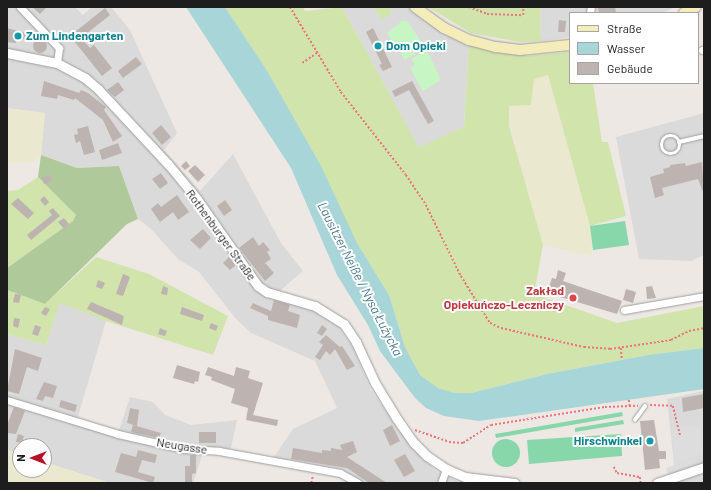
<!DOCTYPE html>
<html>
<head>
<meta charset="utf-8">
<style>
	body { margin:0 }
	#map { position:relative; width:711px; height:490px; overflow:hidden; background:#ede8e3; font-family:Barlow,sans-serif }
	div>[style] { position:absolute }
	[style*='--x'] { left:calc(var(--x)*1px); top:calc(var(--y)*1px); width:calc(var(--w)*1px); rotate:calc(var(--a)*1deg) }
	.residential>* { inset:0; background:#dbdada }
	.farmland>* { inset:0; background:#ebe8d0 }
	.grass>* { inset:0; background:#d1e4ac }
	.forest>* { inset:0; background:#b0c99b }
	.park>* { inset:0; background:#c7f5c3 }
	.pitch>* { inset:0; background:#87d7ab }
	.round { border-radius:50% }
	.parking>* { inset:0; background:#ddd }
	.water>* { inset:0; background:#a7d5d8 }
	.building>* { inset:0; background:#bdb3b0 }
	.path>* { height:1.5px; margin-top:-0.75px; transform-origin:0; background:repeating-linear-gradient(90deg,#ef737a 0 2px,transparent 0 4px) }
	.roads { filter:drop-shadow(0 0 1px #9e9e9e) drop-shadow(0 0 1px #9e9e9e) }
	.service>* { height:3.5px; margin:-1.75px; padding:0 1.75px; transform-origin:1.75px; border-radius:1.75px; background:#fff }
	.service>.ring { margin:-1.75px; padding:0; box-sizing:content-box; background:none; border:3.5px solid #fff; border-radius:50% }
	.minor>* { height:7px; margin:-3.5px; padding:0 3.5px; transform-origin:3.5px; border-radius:3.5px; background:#fff }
	.tertiary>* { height:9px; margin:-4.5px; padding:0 4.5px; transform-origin:4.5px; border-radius:4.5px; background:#fff }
	.secondary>* { height:10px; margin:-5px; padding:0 5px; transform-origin:5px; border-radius:5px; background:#f4edba }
	.dots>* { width:11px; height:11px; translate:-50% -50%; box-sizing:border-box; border:2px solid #fff; border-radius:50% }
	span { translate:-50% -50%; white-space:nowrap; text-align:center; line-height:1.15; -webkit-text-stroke:4px #fff; paint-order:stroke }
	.culture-label { font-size:12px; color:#0d838f; font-weight:700 }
	.left { translate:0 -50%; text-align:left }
	.right { translate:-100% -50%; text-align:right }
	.street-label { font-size:12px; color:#1d1d1d }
	.health-label { font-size:12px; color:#be3a42; font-weight:700 }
	.water-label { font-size:13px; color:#47778f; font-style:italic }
	.frame { position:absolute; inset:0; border:8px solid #1d1d1d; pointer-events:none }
	.legend { position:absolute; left:569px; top:12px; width:130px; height:72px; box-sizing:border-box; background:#fff; border:1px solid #a5a5a5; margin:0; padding:5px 7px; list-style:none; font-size:12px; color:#1d1d1d }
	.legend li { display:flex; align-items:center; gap:8px; height:20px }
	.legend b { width:20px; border:1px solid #a5a5a5 }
	.north { position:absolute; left:12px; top:438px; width:40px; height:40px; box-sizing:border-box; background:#fff; border:1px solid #a5a5a5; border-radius:50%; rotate:270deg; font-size:11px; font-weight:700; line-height:16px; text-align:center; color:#1d1d1d }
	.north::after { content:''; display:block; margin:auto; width:14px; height:18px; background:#ba0f2b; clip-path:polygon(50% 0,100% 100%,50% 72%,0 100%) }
</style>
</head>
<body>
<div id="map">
	<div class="residential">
		<div style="clip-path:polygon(7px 7px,75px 7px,83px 15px,92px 7px,111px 7px,130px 30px,177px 133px,164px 150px,200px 191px,233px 154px,281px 243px,303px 271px,282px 289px,277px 299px,312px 310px,335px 322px,352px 345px,371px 390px,410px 445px,436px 471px,461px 483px,364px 483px,340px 469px,274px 457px,293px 429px,337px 408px,315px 361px,251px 333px,236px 319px,199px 272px,178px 259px,150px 228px,138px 219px,119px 166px,77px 168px,41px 155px,44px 113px,7px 108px)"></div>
		<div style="clip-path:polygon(342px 7px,415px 7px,469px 40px,464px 126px,419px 149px)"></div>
		<div style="clip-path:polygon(540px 7px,675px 7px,663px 13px,570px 13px,570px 37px,541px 41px)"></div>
		<div style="clip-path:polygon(704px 113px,704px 255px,691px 261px,639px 259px,616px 137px)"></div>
		<div style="clip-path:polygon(60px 302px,106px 321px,77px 420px,118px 433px,130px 397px,153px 402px,165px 415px,191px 425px,237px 420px,230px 452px,205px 447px,193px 483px,110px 483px,44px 462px,44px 446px,20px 446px,20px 454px,7px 450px,7px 334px,46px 345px)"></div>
		<div style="clip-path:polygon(704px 391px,704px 483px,676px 483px,667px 399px)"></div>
	</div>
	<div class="farmland">
		<div style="clip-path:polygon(548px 75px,590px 226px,592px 256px,543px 245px,509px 126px,509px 106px,534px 79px)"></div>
		<div style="clip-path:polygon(7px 108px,45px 113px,41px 155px,34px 162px,7px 163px)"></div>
		<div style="clip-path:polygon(7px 450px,20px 454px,20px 470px,44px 470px,44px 462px,110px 483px,7px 483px)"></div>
	</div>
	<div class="grass">
		<div style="clip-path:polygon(225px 7px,303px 7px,305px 11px,342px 7px,419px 148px,464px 126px,469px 40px,527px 56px,570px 52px,570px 83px,593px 83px,602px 142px,608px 142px,626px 216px,590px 226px,548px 75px,534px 79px,531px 105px,509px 106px,509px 126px,543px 245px,534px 294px,617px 323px,704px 306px,704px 348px,648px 355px,547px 374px,471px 393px,455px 393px,438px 388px,420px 375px,405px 347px,389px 295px,357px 243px,266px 69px)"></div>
		<div style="clip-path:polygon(373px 7px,388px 7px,392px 13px,382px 20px)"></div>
		<div style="clip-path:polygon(428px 7px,540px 7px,541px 41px,520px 42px,471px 33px)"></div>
		<div style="clip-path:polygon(38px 177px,76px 215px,73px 221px,7px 268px,7px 191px,18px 190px)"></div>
		<div style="clip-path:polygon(96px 257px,149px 274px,228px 316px,213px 355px,106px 321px,60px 303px,46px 345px,7px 334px,7px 290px,45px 304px)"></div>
	</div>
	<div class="forest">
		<div style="clip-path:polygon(41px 155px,77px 168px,119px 166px,138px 219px,127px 224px,45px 304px,7px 290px,7px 268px,73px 221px,76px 215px,38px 177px)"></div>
	</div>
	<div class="park">
		<div style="clip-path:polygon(402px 21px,407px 21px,425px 47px,405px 60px,387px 33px)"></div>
		<div style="clip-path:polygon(427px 50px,441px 80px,423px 91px,410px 68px,415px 65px,411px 59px)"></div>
	</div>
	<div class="pitch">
		<div style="clip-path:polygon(625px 221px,629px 245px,593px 250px,590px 226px)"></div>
		<div style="clip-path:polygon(622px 412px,623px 416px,496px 438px,495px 434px)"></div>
		<div style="clip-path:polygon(623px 420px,624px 424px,575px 432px,575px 428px)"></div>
		<div style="clip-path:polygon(621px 434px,622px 456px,529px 464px,527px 440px)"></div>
		<div class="round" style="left:492px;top:439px;width:28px;height:28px"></div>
	</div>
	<div class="parking">
		<div style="clip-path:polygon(699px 425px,704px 440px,704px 454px,675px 464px,671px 429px)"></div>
		<div style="clip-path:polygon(695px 458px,698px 465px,668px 475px,666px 468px)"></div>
	</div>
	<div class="water">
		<div style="clip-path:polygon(186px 7px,225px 7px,266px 69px,321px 166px,357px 243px,389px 295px,405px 347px,420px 375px,438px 388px,455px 393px,471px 393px,547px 374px,648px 355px,704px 348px,704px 389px,479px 421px,444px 416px,426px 408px,415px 398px,380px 351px,368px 325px,337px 275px,291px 168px)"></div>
	</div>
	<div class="building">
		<div style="clip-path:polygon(32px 7px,47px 7px,40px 14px)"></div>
		<div style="clip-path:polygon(598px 7px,615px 7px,616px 13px,599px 13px)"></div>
		<div style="clip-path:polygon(105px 8px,110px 15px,81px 38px,90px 48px,94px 45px,112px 68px,102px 76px,70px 36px)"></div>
		<div style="clip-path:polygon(559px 20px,566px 21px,565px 32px,558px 32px)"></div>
		<div style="clip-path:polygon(7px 28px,29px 34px,28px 40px,17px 37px,16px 43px,7px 42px)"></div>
		<div style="clip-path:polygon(373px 28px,392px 67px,383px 71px,379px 65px,382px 64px,366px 32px)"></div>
		<div class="round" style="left:33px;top:39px;width:14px;height:14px"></div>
		<div style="clip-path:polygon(136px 57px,142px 64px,123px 78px,118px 71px)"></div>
		<div style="clip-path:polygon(44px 81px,79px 93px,81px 90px,88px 93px,106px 107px,104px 110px,122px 136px,113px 142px,103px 120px,75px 98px,74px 100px,58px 95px,57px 99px,41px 96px)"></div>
		<div style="clip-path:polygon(412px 81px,434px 121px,428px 124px,409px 90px,395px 97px,392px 91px)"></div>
		<div style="clip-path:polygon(118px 82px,124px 90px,115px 97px,107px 90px)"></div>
		<div style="clip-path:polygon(161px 125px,171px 137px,162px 145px,152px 133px)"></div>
		<div style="clip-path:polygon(88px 126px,95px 152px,84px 155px,80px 141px,76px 143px,74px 135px,78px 134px,77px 129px)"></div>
		<div style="clip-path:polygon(118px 143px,122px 153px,102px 160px,99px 150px)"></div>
		<div style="clip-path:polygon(186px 161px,190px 166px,185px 170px,181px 166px)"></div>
		<div style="clip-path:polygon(702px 162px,704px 194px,698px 179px,662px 188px,664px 195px,655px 198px,650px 177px,664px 173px,663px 169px,670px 167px,670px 165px,685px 163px,686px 166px)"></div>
		<div style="clip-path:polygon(195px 165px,205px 175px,198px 182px,188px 171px)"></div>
		<div style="clip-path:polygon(161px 173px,168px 183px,160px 189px,152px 179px)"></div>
		<div style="clip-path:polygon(50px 175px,52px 181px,44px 184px,42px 178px)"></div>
		<div style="clip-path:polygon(177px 195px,189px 212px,178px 220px,173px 212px,160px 222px,151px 209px,158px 203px,161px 207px)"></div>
		<div style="clip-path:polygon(44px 196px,49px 202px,45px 206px,40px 200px)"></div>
		<div style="clip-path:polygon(18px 198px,34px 213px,28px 219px,11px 204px)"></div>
		<div style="clip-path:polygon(225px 200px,232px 210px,224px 216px,217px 206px)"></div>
		<div style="clip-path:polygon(53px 208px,60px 216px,31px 240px,27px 235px,52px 215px,49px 211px)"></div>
		<div style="clip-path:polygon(64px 218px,69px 224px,64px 229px,58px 222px)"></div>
		<div style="clip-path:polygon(203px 229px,211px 238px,200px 249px,190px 240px)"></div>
		<div style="clip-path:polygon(253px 237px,259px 246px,263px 242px,270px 250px,267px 252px,271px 259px,265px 263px,274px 273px,265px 281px,239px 248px)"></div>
		<div style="clip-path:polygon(229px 257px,236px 265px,230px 270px,223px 263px)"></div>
		<div style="clip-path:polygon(558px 270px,566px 273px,563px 281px,622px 301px,617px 314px,547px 293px,552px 278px,556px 279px)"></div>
		<div style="clip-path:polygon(123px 274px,130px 277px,123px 296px,116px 294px)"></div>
		<div style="clip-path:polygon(98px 280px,105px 283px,102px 289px,96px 287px)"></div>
		<div style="clip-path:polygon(163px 286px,168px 288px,167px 295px,161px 294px)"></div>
		<div style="clip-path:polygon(652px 286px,656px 298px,647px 299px,646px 287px)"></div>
		<div style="clip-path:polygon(626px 289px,636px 292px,633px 303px,623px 300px)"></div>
		<div style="clip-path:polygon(15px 294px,21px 295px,19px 303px,13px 302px)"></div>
		<div style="clip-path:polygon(274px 300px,290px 305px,288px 311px,300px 315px,297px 328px,268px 320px,268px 316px,250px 308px,253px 303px,271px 311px)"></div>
		<div style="clip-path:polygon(91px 302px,124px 316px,122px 325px,87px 309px)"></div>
		<div style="clip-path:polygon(45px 307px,50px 309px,46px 316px,41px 313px)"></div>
		<div style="clip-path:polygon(182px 307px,204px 315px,202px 321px,180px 314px)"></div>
		<div style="clip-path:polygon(14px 318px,20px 319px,18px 328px,13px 326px)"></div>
		<div style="clip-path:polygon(211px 323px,218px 326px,216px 331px,209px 328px)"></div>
		<div style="clip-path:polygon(35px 325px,41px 327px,38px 336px,32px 334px)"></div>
		<div style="clip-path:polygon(322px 325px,327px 329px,322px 336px,317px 333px)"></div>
		<div style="clip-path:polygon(160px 328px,167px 331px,165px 336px,158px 334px)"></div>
		<div style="clip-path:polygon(326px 335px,340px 347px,342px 346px,355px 366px,347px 370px,335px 349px,330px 355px,326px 351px,320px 360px,315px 357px,323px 345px,319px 342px)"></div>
		<div style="clip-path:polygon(15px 349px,42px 358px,38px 371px,27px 367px,19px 394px,7px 391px)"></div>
		<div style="clip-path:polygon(177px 365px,200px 372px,198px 382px,195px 381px,194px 384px,173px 378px)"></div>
		<div style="clip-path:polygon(208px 367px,234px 376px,236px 367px,250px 371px,248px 378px,263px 383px,253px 415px,278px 420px,277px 426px,246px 420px,248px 408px,231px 403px,235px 389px,211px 380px,212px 377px,205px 375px)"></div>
		<div style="clip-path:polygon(44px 382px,57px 386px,53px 398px,45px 396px,43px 401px,36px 399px)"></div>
		<div style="clip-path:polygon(704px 394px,704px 408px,683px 412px,682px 398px)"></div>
		<div style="clip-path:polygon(61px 400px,77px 405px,75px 412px,59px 407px)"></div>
		<div style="clip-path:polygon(14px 407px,25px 411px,16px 434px,7px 433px,7px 425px)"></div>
		<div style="clip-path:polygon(130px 408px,139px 410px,137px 426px,127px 423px)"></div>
		<div style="clip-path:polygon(654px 420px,659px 451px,666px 451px,666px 459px,659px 459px,660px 468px,645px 470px,640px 421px)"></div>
		<div style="clip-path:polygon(133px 425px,161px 433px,159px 438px,131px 432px)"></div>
		<div style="clip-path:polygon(392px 425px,400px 441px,390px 446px,383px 430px)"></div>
		<div style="clip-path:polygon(199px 432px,216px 432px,216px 443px,199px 443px)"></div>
		<div style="clip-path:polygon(18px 434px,24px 436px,22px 443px,16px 442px)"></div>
		<div style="clip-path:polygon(353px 441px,357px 452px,347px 457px,387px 483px,369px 483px,347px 468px,291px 459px,293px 448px,322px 453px,322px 450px,331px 451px,331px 448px,342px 450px,340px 445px)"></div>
		<div style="clip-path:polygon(138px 450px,157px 455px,155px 463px,142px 460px,138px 472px,155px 477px,153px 483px,115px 472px,121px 453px,136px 457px)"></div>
		<div style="clip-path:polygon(405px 454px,415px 471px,404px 477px,394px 460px)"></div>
		<div style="clip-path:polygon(190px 455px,196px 455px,196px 473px,192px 474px,192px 483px,185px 483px,185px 466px,190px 466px)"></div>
	</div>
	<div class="path">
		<div style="--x:290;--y:7;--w:99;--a:59"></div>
		<div style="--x:341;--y:92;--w:105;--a:51.9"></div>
		<div style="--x:406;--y:175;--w:36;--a:56"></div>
		<div style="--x:426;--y:205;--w:79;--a:63.8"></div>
		<div style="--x:461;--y:276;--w:55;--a:58.3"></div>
		<div style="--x:490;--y:323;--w:12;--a:24"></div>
		<div style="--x:501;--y:328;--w:85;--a:12.9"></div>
		<div style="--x:584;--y:347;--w:26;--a:4"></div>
		<div style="--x:610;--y:349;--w:62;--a:-8.4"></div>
		<div style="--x:671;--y:340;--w:20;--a:-27"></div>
		<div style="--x:689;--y:331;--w:15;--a:-11"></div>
		<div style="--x:469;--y:7;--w:19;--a:21"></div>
		<div style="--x:487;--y:14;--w:36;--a:2"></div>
		<div style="--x:523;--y:15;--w:8;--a:-90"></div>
		<div style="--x:302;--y:63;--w:18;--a:-34"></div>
		<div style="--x:621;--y:348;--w:12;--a:85"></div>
		<div style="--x:629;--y:400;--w:7;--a:82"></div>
		<div style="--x:650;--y:405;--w:23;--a:2"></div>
		<div style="--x:673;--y:406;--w:30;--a:76"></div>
		<div style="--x:415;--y:430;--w:36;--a:19"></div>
		<div style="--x:449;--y:442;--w:14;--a:4"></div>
		<div style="--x:463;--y:443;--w:33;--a:-33"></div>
		<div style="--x:491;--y:425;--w:115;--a:-9"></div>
		<div style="--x:605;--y:407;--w:33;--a:-2"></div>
		<div style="--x:614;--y:467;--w:7;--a:63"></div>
		<div style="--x:617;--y:473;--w:23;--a:10"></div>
		<div style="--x:640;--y:477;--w:6;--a:81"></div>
		<div style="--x:311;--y:483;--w:8;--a:-76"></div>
	</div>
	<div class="roads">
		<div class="service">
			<div class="ring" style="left:662px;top:136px;width:14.5px;height:14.5px"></div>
			<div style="--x:679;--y:142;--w:26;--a:-13"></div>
			<div style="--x:635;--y:420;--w:17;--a:-54"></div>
		</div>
		<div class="minor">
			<div style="--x:20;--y:7;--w:57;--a:46.4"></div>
			<div style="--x:59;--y:48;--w:15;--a:98"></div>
			<div style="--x:590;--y:13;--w:6;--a:-81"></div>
			<div style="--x:702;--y:50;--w:2;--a:0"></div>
			<div style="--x:624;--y:310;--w:81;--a:-9.9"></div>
			<div style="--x:7;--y:400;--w:116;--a:17"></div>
			<div style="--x:118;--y:434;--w:68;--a:12.8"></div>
			<div style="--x:184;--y:449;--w:35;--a:3"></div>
			<div style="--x:219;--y:451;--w:123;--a:10.3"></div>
			<div style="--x:340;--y:473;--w:21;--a:29"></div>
			<div style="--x:441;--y:483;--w:15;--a:-70"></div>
		</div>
		<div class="tertiary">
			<div style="--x:7;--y:53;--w:51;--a:11.3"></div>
			<div style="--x:57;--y:63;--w:32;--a:28"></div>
			<div style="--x:85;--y:78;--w:17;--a:40"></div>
			<div style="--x:98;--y:89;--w:103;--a:47"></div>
			<div style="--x:168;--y:164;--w:45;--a:50.4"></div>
			<div style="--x:197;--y:199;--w:106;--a:55"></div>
			<div style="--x:258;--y:286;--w:11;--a:34"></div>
			<div style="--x:267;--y:292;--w:50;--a:16.3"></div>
			<div style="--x:315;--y:306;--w:34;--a:32"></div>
			<div style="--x:344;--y:324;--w:22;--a:56"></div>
			<div style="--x:356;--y:342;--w:45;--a:65.1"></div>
			<div style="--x:375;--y:383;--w:42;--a:58.6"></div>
			<div style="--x:397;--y:419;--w:29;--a:55"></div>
			<div style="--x:414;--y:443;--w:18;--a:45"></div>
			<div style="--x:427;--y:456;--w:23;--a:34"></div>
			<div style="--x:446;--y:469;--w:21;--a:23"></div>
			<div style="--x:465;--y:477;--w:50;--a:6.8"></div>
			<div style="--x:657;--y:483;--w:50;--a:-18.8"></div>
		</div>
		<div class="secondary">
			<div style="--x:415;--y:7;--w:36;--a:36"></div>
			<div style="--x:444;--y:28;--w:28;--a:26"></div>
			<div style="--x:469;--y:40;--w:28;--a:15"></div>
			<div style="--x:496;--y:47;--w:24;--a:7"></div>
			<div style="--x:520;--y:50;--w:50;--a:-5.7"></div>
			<div style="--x:684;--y:13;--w:13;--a:-27"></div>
		</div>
	</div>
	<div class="dots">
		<div style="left:18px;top:36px;background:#0f9aa8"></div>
		<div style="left:378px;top:46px;background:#0f9aa8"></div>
		<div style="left:573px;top:298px;background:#e0444e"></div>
		<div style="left:650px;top:441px;background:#0f9aa8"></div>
	</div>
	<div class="culture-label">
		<span class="left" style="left:26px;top:36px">Zum Lindengarten</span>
		<span class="left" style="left:386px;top:46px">Dom Opieki</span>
		<span class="right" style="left:642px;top:441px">Hirschwinkel</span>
	</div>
	<div class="street-label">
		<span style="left:221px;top:235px;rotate:54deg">Rothenburger Straße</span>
		<span style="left:182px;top:446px;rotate:9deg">Neugasse</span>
	</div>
	<div class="health-label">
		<span class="right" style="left:564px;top:298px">Zakład<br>Opiekuńczo-Leczniczy</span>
	</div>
	<div class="water-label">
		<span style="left:360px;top:279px;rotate:63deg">Lausitzer Neiße / Nysa Łużycka</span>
	</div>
	<div class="frame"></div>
	<ul class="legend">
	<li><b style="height:5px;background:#f4edba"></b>Straße</li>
	<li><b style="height:11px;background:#a7d5d8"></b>Wasser</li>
	<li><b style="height:11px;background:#bdb3b0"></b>Gebäude</li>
	</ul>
	<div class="north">N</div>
</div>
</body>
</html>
